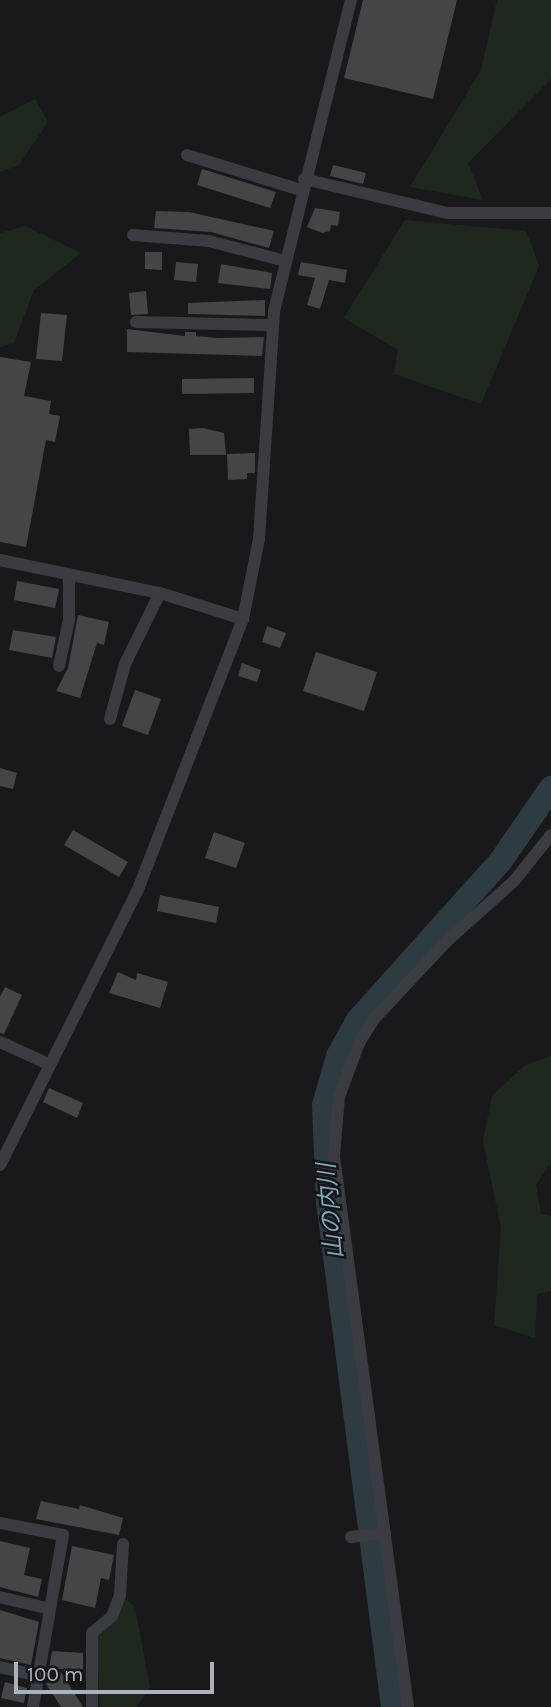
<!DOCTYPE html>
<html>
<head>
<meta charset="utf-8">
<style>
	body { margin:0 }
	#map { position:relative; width:551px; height:1707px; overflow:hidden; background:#19191c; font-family:Karla,"Noto Sans JP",sans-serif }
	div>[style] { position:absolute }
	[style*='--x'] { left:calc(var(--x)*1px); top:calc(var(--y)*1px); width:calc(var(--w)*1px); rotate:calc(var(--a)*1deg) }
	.green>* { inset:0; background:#1f281f }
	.river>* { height:24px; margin:-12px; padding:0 12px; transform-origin:12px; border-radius:12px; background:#2e3b41 }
	.building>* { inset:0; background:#434549 }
	.minor>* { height:12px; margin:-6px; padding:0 6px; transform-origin:6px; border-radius:6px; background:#3a3c41 }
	span { translate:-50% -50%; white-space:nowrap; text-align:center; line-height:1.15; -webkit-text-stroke:5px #141417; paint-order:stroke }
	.water-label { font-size:24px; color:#7fa4ba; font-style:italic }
	.scale { position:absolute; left:14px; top:1662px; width:200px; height:32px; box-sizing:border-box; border:4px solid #abb2bc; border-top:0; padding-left:9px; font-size:21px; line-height:24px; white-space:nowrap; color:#abb2bc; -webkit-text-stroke:5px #141417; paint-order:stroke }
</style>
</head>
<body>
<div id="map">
	<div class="green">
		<div style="clip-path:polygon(497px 0,551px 0,551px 79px,468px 163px,483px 200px,410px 187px,481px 70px)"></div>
		<div style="clip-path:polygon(35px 99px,48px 122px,19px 165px,0 172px,0 117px)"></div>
		<div style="clip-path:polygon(405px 220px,526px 231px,539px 266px,481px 404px,394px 374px,398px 350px,344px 318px)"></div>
		<div style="clip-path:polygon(25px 226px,81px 253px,34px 290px,14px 343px,0 347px,0 233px)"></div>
		<div style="clip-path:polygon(551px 1056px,551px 1163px,536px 1185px,541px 1214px,551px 1216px,551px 1291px,537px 1294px,535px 1338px,494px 1325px,501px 1228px,483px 1141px,492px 1096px,525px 1065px)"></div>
		<div style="clip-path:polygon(124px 1598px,135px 1607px,150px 1687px,136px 1707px,100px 1707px,96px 1637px,117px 1620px)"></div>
	</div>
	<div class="river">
		<div style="--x:393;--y:1707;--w:509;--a:-97.33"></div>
		<div style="--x:328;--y:1202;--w:97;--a:-92.4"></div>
		<div style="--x:324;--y:1105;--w:51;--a:-74.1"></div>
		<div style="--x:338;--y:1056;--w:41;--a:-60.9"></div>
		<div style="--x:358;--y:1020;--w:212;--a:-48.1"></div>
		<div style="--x:500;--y:862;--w:90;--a:-55.4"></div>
	</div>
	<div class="building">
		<div style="clip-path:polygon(363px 0,457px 0,433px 99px,344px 78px)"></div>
		<div style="clip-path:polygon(333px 165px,366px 173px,363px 184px,330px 176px)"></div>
		<div style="clip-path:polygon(202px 169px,276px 192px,270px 208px,197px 185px)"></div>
		<div style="clip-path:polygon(315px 208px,340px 212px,338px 226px,331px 225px,330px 231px,322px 233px,307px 227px)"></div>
		<div style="clip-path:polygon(156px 211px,189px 212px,274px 231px,269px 248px,211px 232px,154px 228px)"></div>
		<div style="clip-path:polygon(145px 252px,162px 252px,162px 270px,145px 269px)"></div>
		<div style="clip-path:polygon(176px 262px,198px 264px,196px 282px,174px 280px)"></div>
		<div style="clip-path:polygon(301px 262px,347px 270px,345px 283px,329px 280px,320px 309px,307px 305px,315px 278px,298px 275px)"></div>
		<div style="clip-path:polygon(221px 264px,272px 273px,270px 289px,218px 283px)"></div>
		<div style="clip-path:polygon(146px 291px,148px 314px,131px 315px,129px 293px)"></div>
		<div style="clip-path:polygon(265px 300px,265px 316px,188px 314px,188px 303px)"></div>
		<div style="clip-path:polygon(41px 313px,67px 315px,62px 361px,36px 359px)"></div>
		<div style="clip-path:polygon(127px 329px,185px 336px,185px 332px,196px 332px,196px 336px,217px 338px,264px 337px,262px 356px,127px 352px)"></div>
		<div style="clip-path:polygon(0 357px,31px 362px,24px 396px,51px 401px,49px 414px,60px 416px,55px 442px,46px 440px,26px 547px,0 542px)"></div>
		<div style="clip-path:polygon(254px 378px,254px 393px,182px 394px,182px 379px)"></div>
		<div style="clip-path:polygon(203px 428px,224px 433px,226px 455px,190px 455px,189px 429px)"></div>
		<div style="clip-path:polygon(255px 453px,255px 473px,247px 473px,247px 479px,228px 480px,227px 454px)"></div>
		<div style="clip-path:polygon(17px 581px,59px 589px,55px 608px,14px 600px)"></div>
		<div style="clip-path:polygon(78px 615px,109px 622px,104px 645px,97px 643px,80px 698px,56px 691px,68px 668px)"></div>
		<div style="clip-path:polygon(267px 626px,286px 633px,280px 648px,262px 642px)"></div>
		<div style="clip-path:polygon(13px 630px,56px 637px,52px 658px,9px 650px)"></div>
		<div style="clip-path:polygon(316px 652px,377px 672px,364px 711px,303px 691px)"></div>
		<div style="clip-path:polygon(242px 663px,261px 670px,257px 682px,238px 676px)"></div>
		<div style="clip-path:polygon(135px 690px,161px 699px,148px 735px,122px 726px)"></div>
		<div style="clip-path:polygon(0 768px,17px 773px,13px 789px,0 786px)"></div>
		<div style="clip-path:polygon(73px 830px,128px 862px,119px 877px,64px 845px)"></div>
		<div style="clip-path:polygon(214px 832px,245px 843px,236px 868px,205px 858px)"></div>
		<div style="clip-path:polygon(160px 895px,219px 907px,216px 923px,157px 911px)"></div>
		<div style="clip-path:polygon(118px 972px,136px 980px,137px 973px,168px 982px,160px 1008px,109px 993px)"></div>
		<div style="clip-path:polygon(5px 987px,22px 995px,4px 1034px,0 1033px,0 997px)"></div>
		<div style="clip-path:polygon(49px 1088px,83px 1103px,77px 1118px,43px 1102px)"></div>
		<div style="clip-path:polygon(41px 1501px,79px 1509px,80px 1505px,123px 1518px,119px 1535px,36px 1519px)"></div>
		<div style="clip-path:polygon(0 1541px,30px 1548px,24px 1575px,42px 1579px,38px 1597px,0 1587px)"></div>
		<div style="clip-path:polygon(72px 1546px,114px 1555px,109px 1580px,101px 1578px,95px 1608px,62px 1600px)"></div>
		<div style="clip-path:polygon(0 1610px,39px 1622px,31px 1665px,0 1658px)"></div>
		<div style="clip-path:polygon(52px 1651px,83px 1653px,83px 1669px,49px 1669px)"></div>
		<div style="clip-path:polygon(61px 1672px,83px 1707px,61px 1707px,46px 1684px)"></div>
		<div style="clip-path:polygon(5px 1682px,27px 1688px,24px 1703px,1px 1698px)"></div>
	</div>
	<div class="minor">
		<div style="--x:187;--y:155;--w:119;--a:17.1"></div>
		<div style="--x:304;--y:179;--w:148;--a:13.3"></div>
		<div style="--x:448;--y:213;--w:103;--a:0"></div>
		<div style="--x:133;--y:235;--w:76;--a:4.5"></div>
		<div style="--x:209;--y:241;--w:79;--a:14.7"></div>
		<div style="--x:136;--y:322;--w:136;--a:1.3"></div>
		<div style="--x:0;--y:560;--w:163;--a:11.7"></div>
		<div style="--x:160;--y:593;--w:87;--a:17.4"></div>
		<div style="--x:59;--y:666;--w:47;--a:-77.7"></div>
		<div style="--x:69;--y:620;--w:46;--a:-90"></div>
		<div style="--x:110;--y:719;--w:57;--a:-74.7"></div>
		<div style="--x:125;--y:664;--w:79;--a:-63.8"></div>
		<div style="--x:0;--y:1042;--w:53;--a:24.6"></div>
		<div style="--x:0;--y:1165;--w:305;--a:-63.4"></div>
		<div style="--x:137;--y:892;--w:293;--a:-68.8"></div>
		<div style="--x:243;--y:619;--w:82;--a:-78.7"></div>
		<div style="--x:259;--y:539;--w:228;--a:-86.2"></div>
		<div style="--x:274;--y:311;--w:320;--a:-76.1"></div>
		<div style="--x:0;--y:1523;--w:64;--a:10.8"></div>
		<div style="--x:63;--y:1535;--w:175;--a:99.9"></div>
		<div style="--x:351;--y:1537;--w:34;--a:-7"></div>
		<div style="--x:0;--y:1597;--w:51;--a:13.5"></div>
		<div style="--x:0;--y:1667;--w:40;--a:13"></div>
		<div style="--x:92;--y:1707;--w:74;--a:-90"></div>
		<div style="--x:92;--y:1633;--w:26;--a:-40"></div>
		<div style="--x:112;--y:1616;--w:22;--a:-69"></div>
		<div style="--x:120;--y:1595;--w:51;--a:-86.6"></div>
		<div style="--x:408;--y:1707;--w:556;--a:-97.65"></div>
		<div style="--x:334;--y:1156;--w:59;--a:-85.2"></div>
		<div style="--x:339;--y:1097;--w:58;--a:-69.7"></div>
		<div style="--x:359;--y:1043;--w:28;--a:-58"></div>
		<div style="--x:374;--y:1019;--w:107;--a:-46.9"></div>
		<div style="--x:447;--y:941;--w:90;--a:-41.8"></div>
		<div style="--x:514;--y:881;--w:59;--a:-51.2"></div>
	</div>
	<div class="water-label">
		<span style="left:331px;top:1211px;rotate:-95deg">山の内川</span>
	</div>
	<div class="scale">100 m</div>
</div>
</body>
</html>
